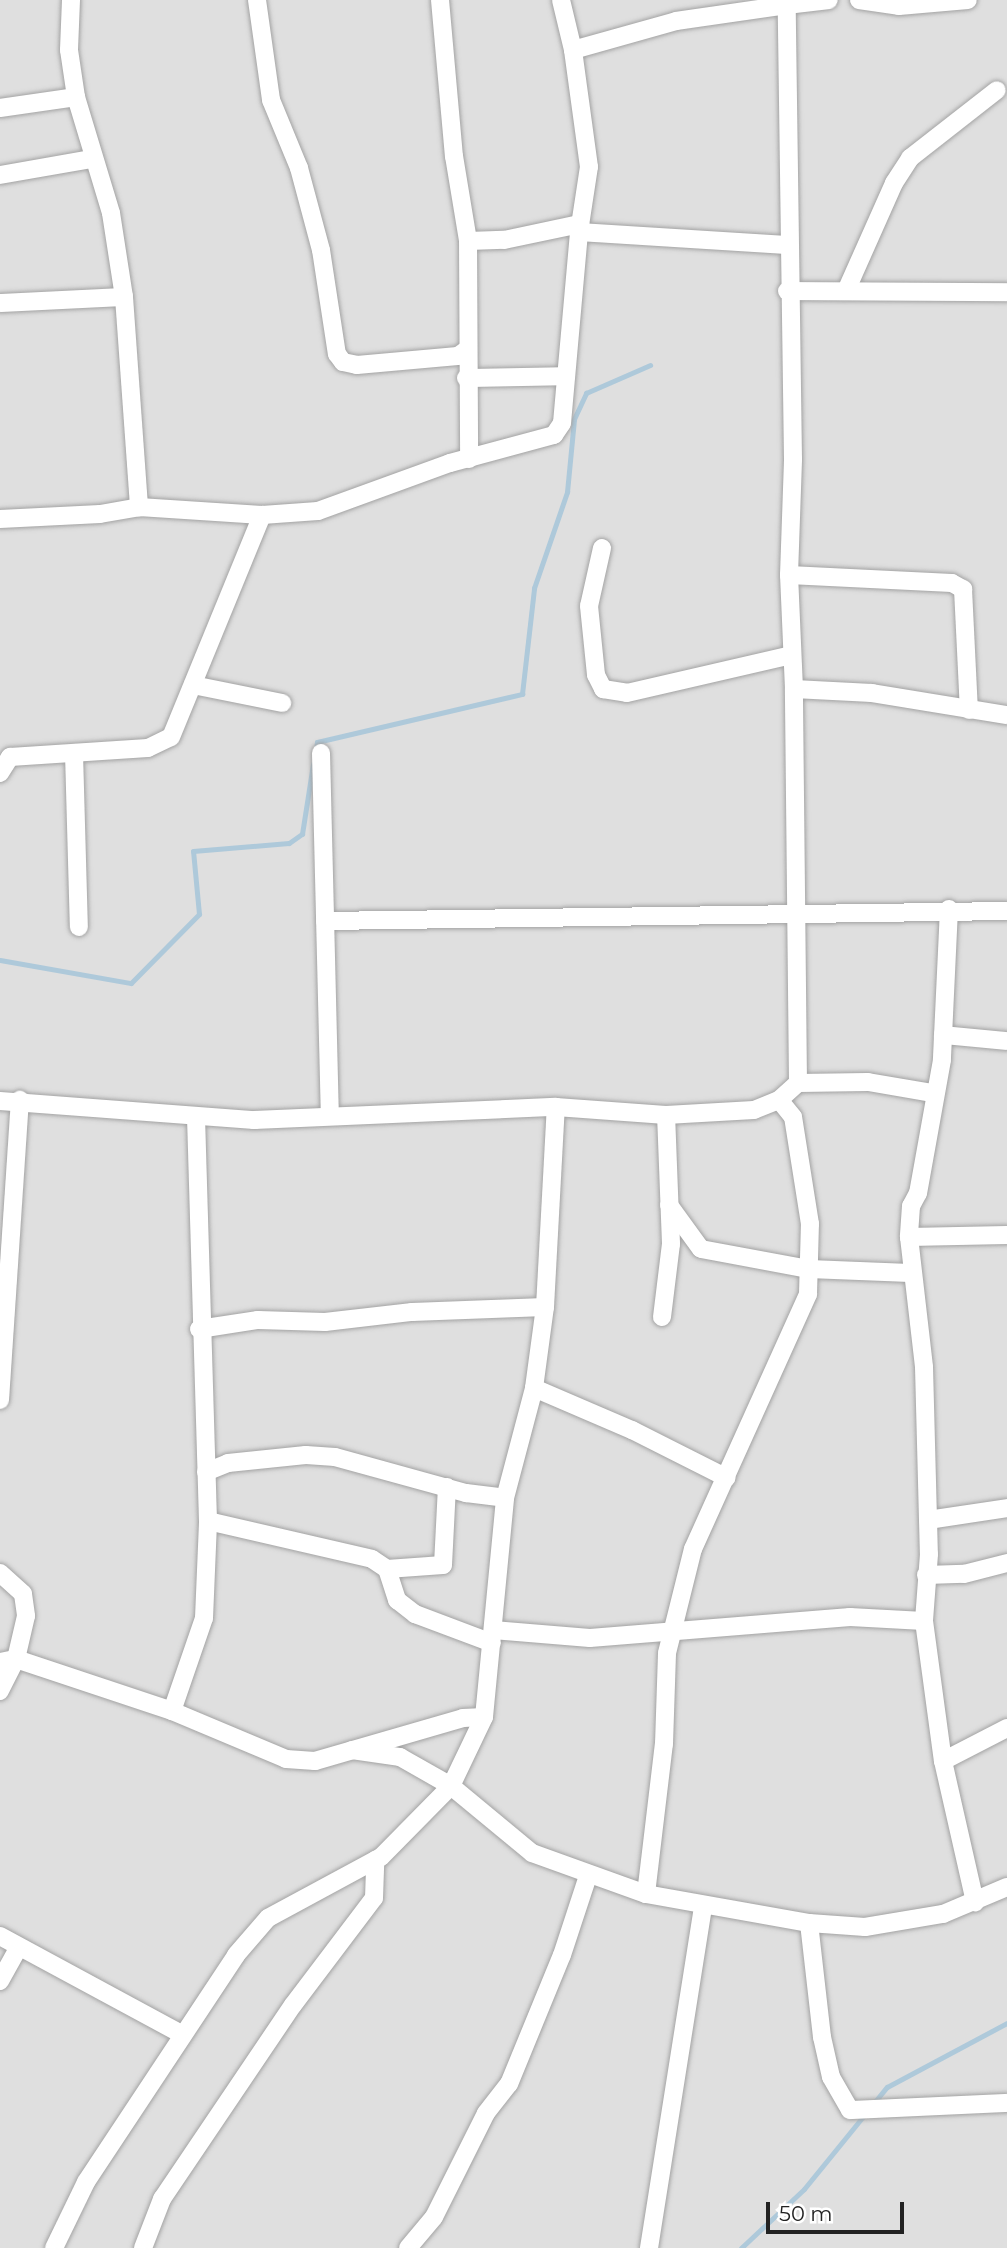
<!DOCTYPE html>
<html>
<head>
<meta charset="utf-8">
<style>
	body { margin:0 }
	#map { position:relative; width:1007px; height:2248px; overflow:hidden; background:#f1f0e9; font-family:Montserrat,sans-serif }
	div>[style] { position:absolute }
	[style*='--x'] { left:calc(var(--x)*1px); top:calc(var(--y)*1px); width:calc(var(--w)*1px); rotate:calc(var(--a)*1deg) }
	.residential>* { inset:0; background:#dfdfdf }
	.stream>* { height:5px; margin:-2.5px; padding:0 2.5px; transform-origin:2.5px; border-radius:2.5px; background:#aec9da }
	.roads { filter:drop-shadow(0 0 2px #a3a3a3) drop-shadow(0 0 2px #a3a3a3) }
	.minor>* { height:18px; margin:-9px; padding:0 9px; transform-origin:9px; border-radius:9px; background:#fff }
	span { translate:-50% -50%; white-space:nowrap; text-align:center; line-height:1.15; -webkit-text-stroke:5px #fff; paint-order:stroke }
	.scale { position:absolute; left:766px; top:2202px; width:138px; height:32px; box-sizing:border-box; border:4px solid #222; border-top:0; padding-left:9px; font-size:21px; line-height:24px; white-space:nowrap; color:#222; -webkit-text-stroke:5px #fff; paint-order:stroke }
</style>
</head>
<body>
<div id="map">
	<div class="residential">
		<div style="clip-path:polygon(0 0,1007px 0,1007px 2248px,0 2248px)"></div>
	</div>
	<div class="stream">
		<div style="--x:316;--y:751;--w:9;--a:-84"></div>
		<div style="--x:317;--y:742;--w:211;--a:-13.2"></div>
		<div style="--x:522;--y:694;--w:107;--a:-83.5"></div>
		<div style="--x:534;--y:588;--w:102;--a:-71"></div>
		<div style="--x:567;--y:492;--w:73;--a:-84.5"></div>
		<div style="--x:574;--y:419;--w:29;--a:-65"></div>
		<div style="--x:586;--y:393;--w:70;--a:-23.6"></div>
		<div style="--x:0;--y:960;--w:133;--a:10"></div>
		<div style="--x:131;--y:983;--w:97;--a:-45.4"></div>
		<div style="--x:199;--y:914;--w:63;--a:-95.4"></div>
		<div style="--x:193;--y:851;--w:96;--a:-4.8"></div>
		<div style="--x:289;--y:843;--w:16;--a:-35"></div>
		<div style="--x:302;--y:834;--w:71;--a:-81.1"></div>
		<div style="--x:873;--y:2104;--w:22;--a:-51"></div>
		<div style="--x:887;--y:2087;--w:136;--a:-28.1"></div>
		<div style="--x:741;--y:2248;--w:86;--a:-43.1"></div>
		<div style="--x:804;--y:2189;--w:97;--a:-50.9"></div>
	</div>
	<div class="roads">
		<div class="minor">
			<div style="--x:71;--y:0;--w:50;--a:92.3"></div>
			<div style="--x:69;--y:50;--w:48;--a:81.5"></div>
			<div style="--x:76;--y:97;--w:121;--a:73.2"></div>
			<div style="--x:111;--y:213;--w:85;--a:81.2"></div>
			<div style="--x:124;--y:297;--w:211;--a:85.9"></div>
			<div style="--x:257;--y:0;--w:101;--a:82"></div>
			<div style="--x:271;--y:100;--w:74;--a:67.6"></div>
			<div style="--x:299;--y:168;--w:85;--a:75"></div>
			<div style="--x:321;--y:250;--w:105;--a:81.3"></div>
			<div style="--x:337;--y:354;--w:10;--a:53"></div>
			<div style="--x:343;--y:362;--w:14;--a:12"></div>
			<div style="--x:357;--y:365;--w:101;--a:-5.1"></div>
			<div style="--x:458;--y:356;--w:9;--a:-36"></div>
			<div style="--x:440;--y:0;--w:157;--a:84.9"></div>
			<div style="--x:454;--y:156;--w:86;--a:80.6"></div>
			<div style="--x:468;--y:241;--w:218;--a:89.7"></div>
			<div style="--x:859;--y:0;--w:40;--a:8.5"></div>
			<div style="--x:899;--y:6;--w:69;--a:-5"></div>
			<div style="--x:573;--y:50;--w:107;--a:-15.7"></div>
			<div style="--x:676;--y:21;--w:112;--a:-8.2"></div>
			<div style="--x:0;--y:108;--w:77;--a:-8.2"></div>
			<div style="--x:0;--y:175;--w:92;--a:-10"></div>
			<div style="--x:579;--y:232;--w:208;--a:3.6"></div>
			<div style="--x:468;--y:241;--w:36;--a:-2"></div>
			<div style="--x:504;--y:240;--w:78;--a:-11.9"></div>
			<div style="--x:787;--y:291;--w:220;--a:0.3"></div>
			<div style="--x:846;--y:291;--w:118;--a:-66"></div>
			<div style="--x:894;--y:183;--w:30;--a:-57"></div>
			<div style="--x:910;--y:158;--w:110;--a:-38"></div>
			<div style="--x:0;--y:303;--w:124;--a:-2.8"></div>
			<div style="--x:466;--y:378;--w:100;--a:-1.1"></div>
			<div style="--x:0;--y:519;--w:100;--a:-2.9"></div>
			<div style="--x:100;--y:514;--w:40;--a:-10"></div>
			<div style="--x:139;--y:507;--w:123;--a:3.7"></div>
			<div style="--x:262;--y:515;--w:56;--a:-4.1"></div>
			<div style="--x:318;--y:511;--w:140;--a:-20"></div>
			<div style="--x:450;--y:463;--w:108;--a:-15.1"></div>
			<div style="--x:554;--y:435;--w:14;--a:-56"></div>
			<div style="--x:562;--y:423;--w:192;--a:-84.9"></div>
			<div style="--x:579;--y:232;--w:66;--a:-81.3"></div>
			<div style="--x:589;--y:167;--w:118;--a:-97.8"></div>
			<div style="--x:573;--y:50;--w:51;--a:-103.5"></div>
			<div style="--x:602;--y:548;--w:59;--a:102.6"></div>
			<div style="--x:589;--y:606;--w:69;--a:84.2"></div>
			<div style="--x:596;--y:675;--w:16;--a:63"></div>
			<div style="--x:603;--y:689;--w:24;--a:9"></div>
			<div style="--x:627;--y:693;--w:169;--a:-13"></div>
			<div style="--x:789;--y:575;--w:163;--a:2.8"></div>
			<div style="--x:952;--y:583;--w:13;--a:29"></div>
			<div style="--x:963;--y:589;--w:121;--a:87.2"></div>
			<div style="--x:193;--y:685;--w:91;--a:11.4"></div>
			<div style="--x:794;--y:689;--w:78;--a:2.9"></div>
			<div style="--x:872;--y:693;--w:137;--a:9.3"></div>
			<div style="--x:74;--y:753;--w:174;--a:88.4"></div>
			<div style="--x:321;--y:753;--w:362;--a:88.6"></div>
			<div style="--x:0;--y:773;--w:19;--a:-58"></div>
			<div style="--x:10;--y:757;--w:138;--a:-3.7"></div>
			<div style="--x:148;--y:748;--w:25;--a:-26"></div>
			<div style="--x:171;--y:737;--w:240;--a:-67.7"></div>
			<div style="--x:949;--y:909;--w:151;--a:92.7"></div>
			<div style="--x:942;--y:1060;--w:135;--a:100.2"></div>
			<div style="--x:918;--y:1193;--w:15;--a:118"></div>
			<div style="--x:911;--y:1206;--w:31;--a:94"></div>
			<div style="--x:909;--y:1237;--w:131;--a:83.4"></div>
			<div style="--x:924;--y:1367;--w:187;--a:88.5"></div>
			<div style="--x:929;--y:1554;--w:67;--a:94.3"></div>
			<div style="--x:924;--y:1621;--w:141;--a:82.3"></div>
			<div style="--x:943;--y:1761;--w:145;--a:77.2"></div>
			<div style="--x:325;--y:921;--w:682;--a:-0.84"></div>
			<div style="--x:943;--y:1035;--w:64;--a:5.4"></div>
			<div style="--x:798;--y:1083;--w:70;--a:-0.8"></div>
			<div style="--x:868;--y:1082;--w:66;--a:9.6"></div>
			<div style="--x:0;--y:1101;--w:255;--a:4.3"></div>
			<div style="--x:254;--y:1120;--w:302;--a:-2.5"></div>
			<div style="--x:669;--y:1205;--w:54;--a:54"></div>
			<div style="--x:701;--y:1249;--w:110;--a:10.5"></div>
			<div style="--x:809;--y:1269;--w:101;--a:2.3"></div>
			<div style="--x:909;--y:1237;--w:98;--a:-1.2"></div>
			<div style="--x:662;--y:1317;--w:74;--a:-83"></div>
			<div style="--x:671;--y:1244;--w:129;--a:-92.2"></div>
			<div style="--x:199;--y:1329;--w:60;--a:-8.7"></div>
			<div style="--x:258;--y:1320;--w:67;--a:1.7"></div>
			<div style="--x:325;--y:1322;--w:88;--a:-6.6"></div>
			<div style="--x:412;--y:1312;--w:133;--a:-2.2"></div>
			<div style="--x:534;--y:1388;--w:107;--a:23.2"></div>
			<div style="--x:632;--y:1430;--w:106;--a:26.8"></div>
			<div style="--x:0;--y:1400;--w:301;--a:-86.2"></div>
			<div style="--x:206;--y:1472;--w:24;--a:-22"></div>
			<div style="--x:228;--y:1463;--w:78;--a:-5.9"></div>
			<div style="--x:306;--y:1455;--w:29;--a:4"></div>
			<div style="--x:335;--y:1457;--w:136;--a:15.4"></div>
			<div style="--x:466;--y:1493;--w:39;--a:7"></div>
			<div style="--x:928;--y:1520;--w:80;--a:-8.6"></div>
			<div style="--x:208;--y:1521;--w:168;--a:13"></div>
			<div style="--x:372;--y:1559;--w:18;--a:34"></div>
			<div style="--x:387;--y:1569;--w:33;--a:72"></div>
			<div style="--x:397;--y:1600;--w:23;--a:38"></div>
			<div style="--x:415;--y:1614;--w:82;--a:20.6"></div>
			<div style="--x:387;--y:1569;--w:56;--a:-4.1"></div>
			<div style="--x:443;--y:1565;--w:78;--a:-87.1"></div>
			<div style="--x:0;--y:1573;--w:31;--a:42"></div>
			<div style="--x:23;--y:1594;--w:22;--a:82"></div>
			<div style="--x:26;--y:1616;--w:44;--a:103.1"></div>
			<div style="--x:16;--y:1659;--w:36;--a:117"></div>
			<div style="--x:926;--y:1575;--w:38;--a:-2"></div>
			<div style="--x:964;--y:1574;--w:44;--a:-14.3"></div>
			<div style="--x:493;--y:1630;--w:97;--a:4.7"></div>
			<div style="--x:590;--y:1638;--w:261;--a:-4.6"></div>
			<div style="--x:850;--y:1617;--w:74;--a:3.1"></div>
			<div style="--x:0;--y:1662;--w:16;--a:-11"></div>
			<div style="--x:16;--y:1659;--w:164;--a:18.4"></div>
			<div style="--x:172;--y:1711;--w:124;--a:22.8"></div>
			<div style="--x:286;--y:1759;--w:29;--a:4"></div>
			<div style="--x:315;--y:1761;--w:154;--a:-16.2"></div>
			<div style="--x:463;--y:1718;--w:21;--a:-3"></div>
			<div style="--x:172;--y:1711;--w:98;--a:-71"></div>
			<div style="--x:204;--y:1618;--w:97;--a:-87.6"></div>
			<div style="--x:208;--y:1521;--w:402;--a:-91.7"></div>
			<div style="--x:352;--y:1750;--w:49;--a:8.3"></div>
			<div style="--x:400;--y:1757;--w:59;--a:29.6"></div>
			<div style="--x:451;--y:1786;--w:105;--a:39.6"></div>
			<div style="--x:532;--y:1853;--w:121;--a:19.8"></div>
			<div style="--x:646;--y:1894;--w:166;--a:10.1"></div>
			<div style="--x:809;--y:1923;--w:56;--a:4.1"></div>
			<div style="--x:865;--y:1927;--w:79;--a:-9.5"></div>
			<div style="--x:943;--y:1914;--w:69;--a:-22.9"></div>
			<div style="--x:943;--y:1761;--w:72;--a:-27.3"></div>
			<div style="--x:646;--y:1894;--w:151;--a:-83.2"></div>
			<div style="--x:664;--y:1744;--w:91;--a:-88.1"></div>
			<div style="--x:667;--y:1653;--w:107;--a:-76"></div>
			<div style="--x:693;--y:1549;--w:280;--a:-65.7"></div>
			<div style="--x:808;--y:1294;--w:70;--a:-88.4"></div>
			<div style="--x:810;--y:1224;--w:108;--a:-99"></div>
			<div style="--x:793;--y:1117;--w:22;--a:-129"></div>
			<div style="--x:809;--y:1923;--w:115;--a:83.5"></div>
			<div style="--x:822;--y:2037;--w:41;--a:77.3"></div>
			<div style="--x:831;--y:2077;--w:38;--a:60"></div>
			<div style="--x:850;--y:2110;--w:157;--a:-2.6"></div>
			<div style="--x:0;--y:1936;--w:208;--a:28.4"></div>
			<div style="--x:0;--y:1981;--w:39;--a:-61"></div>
			<div style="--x:54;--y:2248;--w:73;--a:-64.1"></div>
			<div style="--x:86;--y:2182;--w:272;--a:-56.5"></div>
			<div style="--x:236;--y:1955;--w:49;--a:-49.1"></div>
			<div style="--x:268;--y:1918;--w:128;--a:-28.4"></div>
			<div style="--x:381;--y:1857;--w:100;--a:-45.4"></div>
			<div style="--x:451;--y:1786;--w:76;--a:-64.4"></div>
			<div style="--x:484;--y:1717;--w:220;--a:-84.5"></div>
			<div style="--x:505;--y:1498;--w:114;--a:-75.2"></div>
			<div style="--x:534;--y:1388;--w:82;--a:-82.3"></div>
			<div style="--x:545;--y:1307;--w:200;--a:-86.9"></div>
			<div style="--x:556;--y:1107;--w:110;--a:4.2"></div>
			<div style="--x:666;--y:1115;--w:88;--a:-3.3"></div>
			<div style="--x:754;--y:1110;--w:27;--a:-22"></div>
			<div style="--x:779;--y:1100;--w:25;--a:-42"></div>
			<div style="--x:798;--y:1083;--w:394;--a:-90.6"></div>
			<div style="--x:794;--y:689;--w:114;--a:-92.5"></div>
			<div style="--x:789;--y:575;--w:116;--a:-88"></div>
			<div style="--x:793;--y:459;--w:454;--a:-90.8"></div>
			<div style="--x:787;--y:5;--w:42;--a:-6.8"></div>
			<div style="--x:143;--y:2248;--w:53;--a:-68.8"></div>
			<div style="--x:162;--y:2199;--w:234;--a:-56"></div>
			<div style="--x:293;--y:2005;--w:134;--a:-52.9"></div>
			<div style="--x:374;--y:1898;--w:38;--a:-88"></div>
			<div style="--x:408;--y:2248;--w:40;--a:-50"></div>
			<div style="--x:434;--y:2217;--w:116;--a:-63.4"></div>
			<div style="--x:486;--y:2113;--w:37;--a:-52"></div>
			<div style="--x:509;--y:2084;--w:139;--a:-67.7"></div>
			<div style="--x:562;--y:1955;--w:83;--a:-71.8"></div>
			<div style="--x:649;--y:2248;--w:346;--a:-81"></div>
		</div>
	</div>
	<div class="scale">50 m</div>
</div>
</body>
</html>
